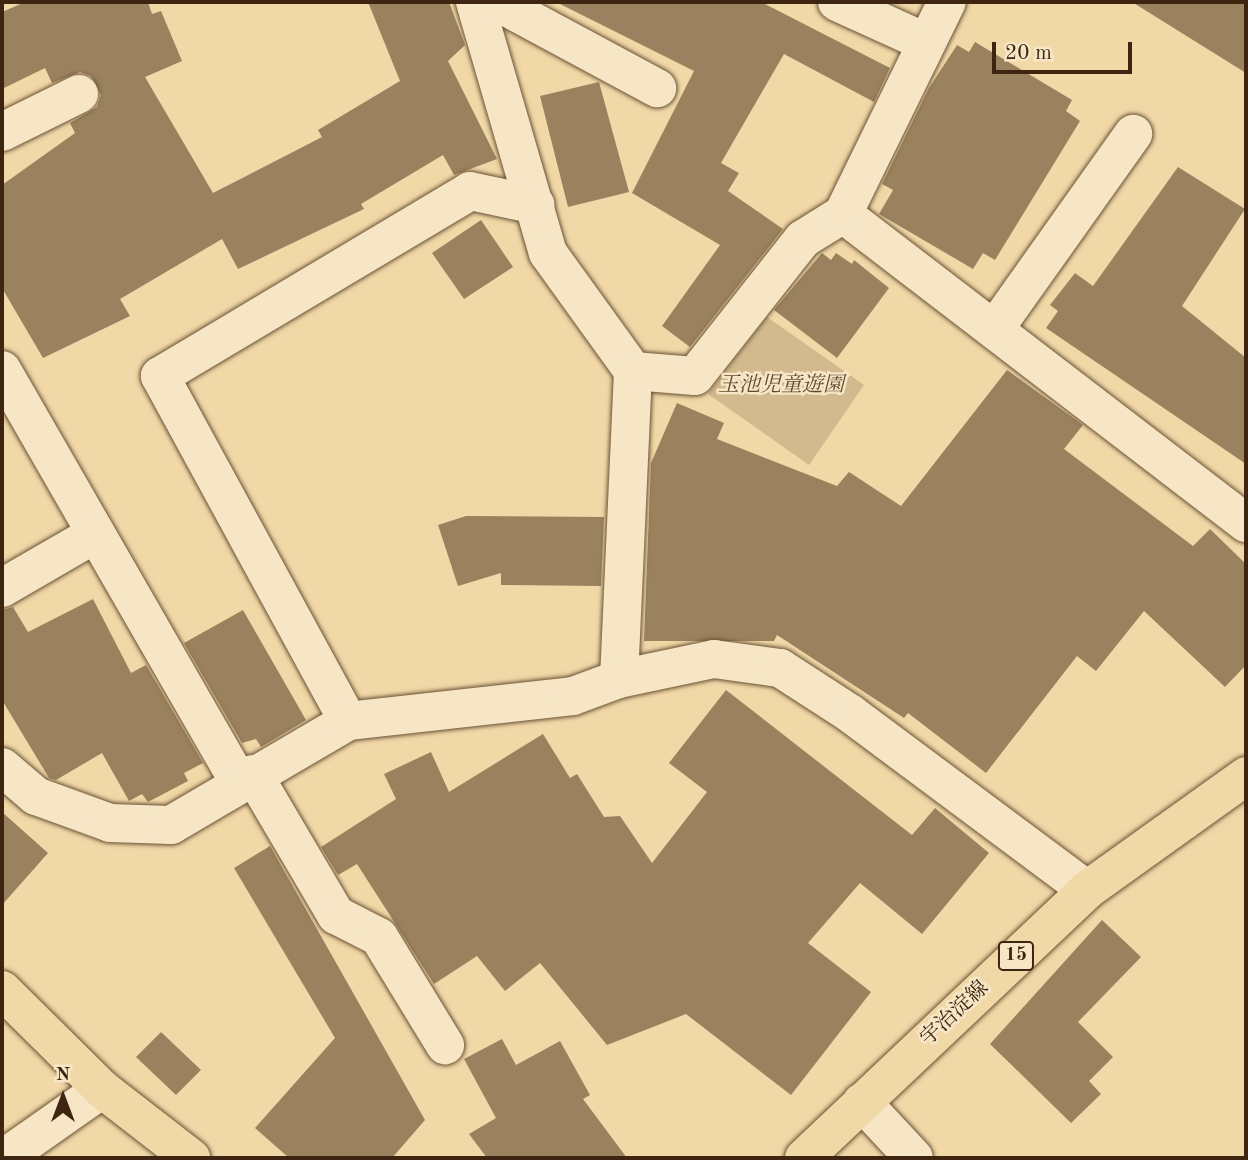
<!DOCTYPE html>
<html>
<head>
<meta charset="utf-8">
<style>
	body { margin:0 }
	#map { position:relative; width:1248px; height:1160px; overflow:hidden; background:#f1d8a7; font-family:"Old Standard TT","Noto Serif JP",serif }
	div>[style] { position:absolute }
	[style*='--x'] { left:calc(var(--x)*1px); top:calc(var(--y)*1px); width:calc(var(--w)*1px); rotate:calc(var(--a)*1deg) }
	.green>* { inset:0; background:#d2ba8e }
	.building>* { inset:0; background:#9b825f }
	.roads { filter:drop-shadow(0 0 2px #6a5236) drop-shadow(0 0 2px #6a5236) }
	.minor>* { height:38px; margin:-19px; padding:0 19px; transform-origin:19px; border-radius:19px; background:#f6e6c6 }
	.major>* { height:38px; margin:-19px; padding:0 19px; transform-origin:19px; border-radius:19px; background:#f1d8a7 }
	span { translate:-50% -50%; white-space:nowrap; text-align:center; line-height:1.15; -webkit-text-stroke:5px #f6e6c6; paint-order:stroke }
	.shield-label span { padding:2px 5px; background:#f6e6c6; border:2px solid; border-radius:5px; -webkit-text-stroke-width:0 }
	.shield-label { font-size:19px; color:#3d2511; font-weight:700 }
	.park-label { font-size:21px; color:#624a30; font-style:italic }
	.street-label { font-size:21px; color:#3d2511 }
	.frame { position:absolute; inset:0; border:4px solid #3d2511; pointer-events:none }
	.north { position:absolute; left:28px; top:1062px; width:70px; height:70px; -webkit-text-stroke:5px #f6e6c6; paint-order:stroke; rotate:0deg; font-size:19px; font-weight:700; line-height:28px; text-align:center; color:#3d2511 }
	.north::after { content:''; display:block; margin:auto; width:24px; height:32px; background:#3d2511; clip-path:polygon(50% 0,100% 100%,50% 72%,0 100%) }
	.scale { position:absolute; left:992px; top:42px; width:140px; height:32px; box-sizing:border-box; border:4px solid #3d2511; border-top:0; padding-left:9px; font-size:21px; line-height:24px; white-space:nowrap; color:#3d2511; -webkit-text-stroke:5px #f6e6c6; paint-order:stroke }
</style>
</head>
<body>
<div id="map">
	<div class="green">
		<div style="clip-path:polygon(767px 317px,864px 385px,809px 465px,708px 394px)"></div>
	</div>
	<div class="building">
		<div style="clip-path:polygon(25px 2px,148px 2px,152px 14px,161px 11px,182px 61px,145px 77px,213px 193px,322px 137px,318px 130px,400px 81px,368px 2px,449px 2px,465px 45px,448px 61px,497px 159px,454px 175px,443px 155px,361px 204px,364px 209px,238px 269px,222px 239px,120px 299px,130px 316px,43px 358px,2px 288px,2px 185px,75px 133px,70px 123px,97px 107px,101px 95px,91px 76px,80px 72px,52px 83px,45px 68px,2px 89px,2px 12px)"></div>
		<div style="clip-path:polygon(556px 2px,761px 2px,890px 68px,874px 102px,784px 54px,721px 163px,739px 173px,728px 191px,783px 229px,690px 347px,662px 326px,720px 245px,632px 193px,694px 71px)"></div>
		<div style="clip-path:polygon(1132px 2px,1246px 2px,1246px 73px)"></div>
		<div style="clip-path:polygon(975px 42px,1072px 100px,1066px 111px,1080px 121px,995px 260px,983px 253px,973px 269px,879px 214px,893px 190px,882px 184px,929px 88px,957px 45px,969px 52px)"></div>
		<div style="clip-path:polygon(599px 82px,629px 192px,568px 207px,540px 96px)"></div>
		<div style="clip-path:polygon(1178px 167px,1245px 209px,1182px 306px,1246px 358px,1246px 464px,1046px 328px,1058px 311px,1050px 305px,1075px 273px,1093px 286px)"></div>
		<div style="clip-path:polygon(481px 220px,513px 267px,464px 299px,432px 253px)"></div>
		<div style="clip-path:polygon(822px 253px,831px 260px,836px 253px,852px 264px,854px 260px,889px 288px,837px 358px,774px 310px)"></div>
		<div style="clip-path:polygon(1007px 370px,1083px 425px,1064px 449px,1193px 546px,1210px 529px,1246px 564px,1246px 665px,1225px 687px,1144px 611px,1096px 671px,1077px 656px,986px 773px,908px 713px,904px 718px,777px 635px,774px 641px,644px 641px,651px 463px,677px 403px,724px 423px,717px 439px,837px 486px,849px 472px,901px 506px)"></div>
		<div style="clip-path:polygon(466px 516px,604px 517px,601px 586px,501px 585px,501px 573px,458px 586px,438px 525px)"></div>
		<div style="clip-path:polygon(93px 599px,131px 673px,146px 665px,203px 763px,184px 773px,188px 781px,148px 802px,142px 794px,129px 801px,102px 753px,56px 780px,49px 778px,2px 700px,2px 610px,13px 607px,28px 632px)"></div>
		<div style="clip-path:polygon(243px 610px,306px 720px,261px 747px,256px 739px,242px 743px,184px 643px)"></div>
		<div style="clip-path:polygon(726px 690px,912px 835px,935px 808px,989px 853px,922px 934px,860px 883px,808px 943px,871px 992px,791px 1095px,686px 1014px,607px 1045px,540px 963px,505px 991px,477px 956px,434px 984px,357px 864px,338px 875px,321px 847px,396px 799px,384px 774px,431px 752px,449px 792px,543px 734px,570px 778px,577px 774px,604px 817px,620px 816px,652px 863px,707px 792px,669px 763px)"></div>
		<div style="clip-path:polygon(2px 812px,48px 853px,2px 905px)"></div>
		<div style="clip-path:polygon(270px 846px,425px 1120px,392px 1158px,289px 1158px,255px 1128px,335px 1038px,234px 868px)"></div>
		<div style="clip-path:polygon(1102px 920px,1141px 957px,1078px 1022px,1113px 1057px,1089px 1081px,1101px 1094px,1071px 1123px,990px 1044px)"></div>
		<div style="clip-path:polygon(161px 1032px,201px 1070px,176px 1095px,136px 1057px)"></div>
		<div style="clip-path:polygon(502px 1039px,516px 1065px,560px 1041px,590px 1095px,583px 1099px,627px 1158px,487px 1158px,469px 1134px,496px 1118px,464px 1059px)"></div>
	</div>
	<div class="roads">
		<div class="minor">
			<div style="--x:475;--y:2;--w:261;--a:73.8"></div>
			<div style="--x:548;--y:253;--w:145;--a:54.2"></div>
			<div style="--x:633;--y:371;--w:308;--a:92.6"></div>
			<div style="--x:497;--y:2;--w:182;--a:28.3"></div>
			<div style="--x:837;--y:2;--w:97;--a:24.4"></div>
			<div style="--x:2;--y:132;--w:86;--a:-26.3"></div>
			<div style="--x:843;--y:214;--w:508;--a:37.48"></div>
			<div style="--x:996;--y:327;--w:237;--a:-54.6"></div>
			<div style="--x:2;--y:370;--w:473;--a:60.1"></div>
			<div style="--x:633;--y:371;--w:62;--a:4.6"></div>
			<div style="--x:695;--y:376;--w:174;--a:-51.8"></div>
			<div style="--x:803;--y:239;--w:47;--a:-32"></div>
			<div style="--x:843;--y:214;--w:236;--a:-63.9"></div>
			<div style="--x:2;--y:588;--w:108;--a:-30.1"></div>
			<div style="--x:348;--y:721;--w:393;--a:-118.6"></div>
			<div style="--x:160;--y:376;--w:361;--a:-30.8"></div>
			<div style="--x:470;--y:191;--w:67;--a:12"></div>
			<div style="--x:2;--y:767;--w:45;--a:40.5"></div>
			<div style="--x:36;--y:796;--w:79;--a:20"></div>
			<div style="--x:110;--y:823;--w:61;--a:1.9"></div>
			<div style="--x:171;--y:825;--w:205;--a:-30.4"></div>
			<div style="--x:348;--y:721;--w:226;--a:-6.3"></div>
			<div style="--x:573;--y:696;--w:49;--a:-20.3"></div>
			<div style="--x:619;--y:679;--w:97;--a:-11.9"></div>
			<div style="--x:714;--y:659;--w:67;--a:7.8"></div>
			<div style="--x:780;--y:668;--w:85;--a:32.9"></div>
			<div style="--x:851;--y:714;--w:294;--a:36.7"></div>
			<div style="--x:253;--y:774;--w:164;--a:59.5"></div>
			<div style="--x:336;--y:915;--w:48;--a:27.1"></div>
			<div style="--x:379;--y:937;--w:127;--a:58.6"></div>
			<div style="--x:862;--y:1102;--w:76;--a:47.1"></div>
			<div style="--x:4;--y:1158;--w:120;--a:-35.1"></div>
		</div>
		<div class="major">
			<div style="--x:2;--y:990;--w:141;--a:44.7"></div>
			<div style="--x:102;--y:1089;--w:113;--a:37.8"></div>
			<div style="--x:804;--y:1158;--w:390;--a:-43.4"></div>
			<div style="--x:1087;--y:890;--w:196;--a:-35.6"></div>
		</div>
	</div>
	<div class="shield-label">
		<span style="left:1016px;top:956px">15</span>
	</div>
	<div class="park-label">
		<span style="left:781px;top:386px">玉池児童遊園</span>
	</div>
	<div class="street-label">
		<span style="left:955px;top:1014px;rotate:-43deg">宇治淀線</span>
	</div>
	<div class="frame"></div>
	<div class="north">N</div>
	<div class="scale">20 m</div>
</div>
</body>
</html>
